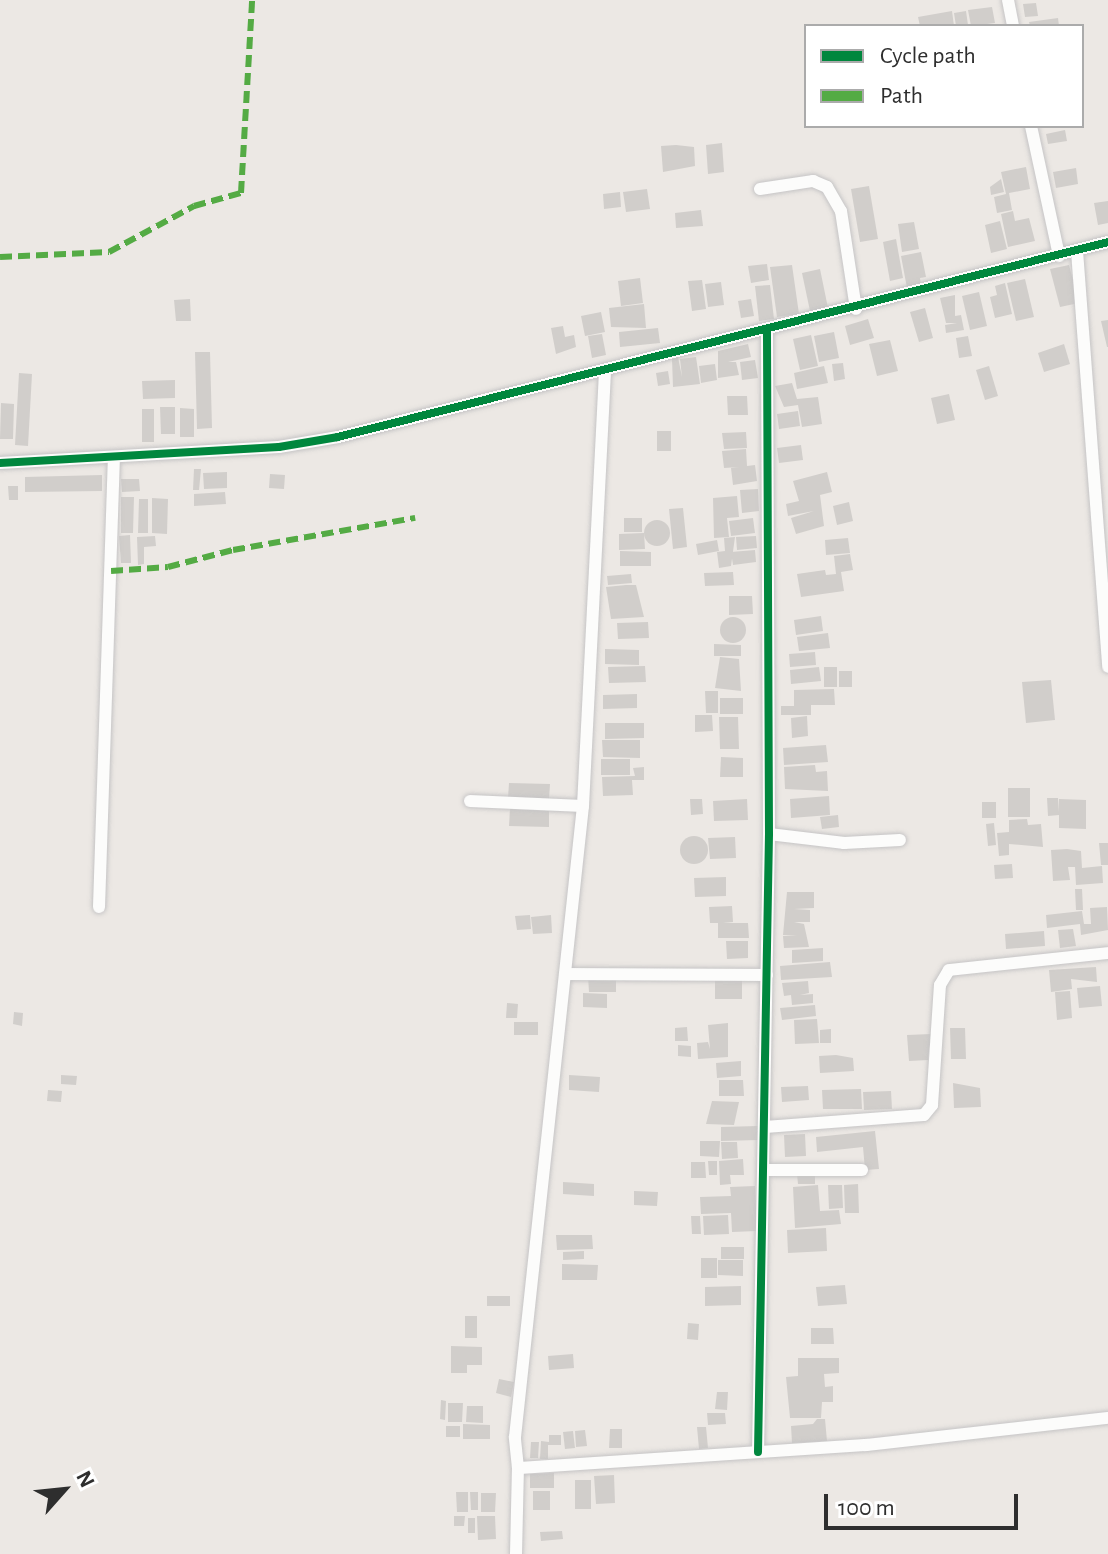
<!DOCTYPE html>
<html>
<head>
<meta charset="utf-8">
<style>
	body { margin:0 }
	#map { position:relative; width:1108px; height:1554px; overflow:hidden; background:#ece8e4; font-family:"Alegreya Sans",sans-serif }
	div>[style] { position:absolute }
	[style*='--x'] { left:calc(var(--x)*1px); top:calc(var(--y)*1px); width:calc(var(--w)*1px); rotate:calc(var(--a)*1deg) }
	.building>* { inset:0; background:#d1cecb }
	.round { border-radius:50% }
	.roads { filter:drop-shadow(0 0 2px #c5c4c5) drop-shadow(0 0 2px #c5c4c5) }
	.street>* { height:12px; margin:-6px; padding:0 6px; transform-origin:6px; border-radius:6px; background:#fcfcfb }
	.quiet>* { height:6px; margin-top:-3px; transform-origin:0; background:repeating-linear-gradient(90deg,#54ab44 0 12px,transparent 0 18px) }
	.cycleway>* { height:8px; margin:-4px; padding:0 4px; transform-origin:4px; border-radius:4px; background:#00873e }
	span { translate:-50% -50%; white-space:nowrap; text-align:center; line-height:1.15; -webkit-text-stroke:6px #fff; paint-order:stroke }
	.legend { position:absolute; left:804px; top:24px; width:280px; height:104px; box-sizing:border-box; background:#fff; border:2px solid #ababab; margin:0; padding:10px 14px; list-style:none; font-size:24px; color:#2e2e2e }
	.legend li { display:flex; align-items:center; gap:16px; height:40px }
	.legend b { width:40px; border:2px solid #ababab }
	.north { position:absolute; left:24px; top:1450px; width:80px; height:80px; -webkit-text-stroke:6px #fff; paint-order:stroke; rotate:63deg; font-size:22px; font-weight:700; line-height:32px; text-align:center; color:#2e2e2e }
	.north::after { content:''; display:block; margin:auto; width:28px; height:36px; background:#2e2e2e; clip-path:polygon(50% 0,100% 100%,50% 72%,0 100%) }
	.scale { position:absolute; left:824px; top:1494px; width:194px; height:36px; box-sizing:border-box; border:4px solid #2e2e2e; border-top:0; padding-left:10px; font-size:24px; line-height:28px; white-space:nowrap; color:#2e2e2e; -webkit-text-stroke:6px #fff; paint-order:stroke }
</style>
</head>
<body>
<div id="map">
	<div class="building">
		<div style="clip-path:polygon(1036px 3px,1038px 16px,1025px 17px,1023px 4px)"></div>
		<div style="clip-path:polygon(992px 7px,995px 23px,971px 26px,968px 10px)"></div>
		<div style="clip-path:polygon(952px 11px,954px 26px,920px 26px,918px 17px)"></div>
		<div style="clip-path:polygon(966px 11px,968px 25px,956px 26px,954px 13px)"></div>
		<div style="clip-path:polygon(1058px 18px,1059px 26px,1030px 26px,1029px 22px)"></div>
		<div style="clip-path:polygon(1065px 130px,1067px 141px,1048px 144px,1046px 134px)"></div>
		<div style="clip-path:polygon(722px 143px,724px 172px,708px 174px,706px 145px)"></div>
		<div style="clip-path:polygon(676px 145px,694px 147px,695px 166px,663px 172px,661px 146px)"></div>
		<div style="clip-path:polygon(1026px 167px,1030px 189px,1009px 193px,1012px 210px,997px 213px,994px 197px,1006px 194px,1001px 172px)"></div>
		<div style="clip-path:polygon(1076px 168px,1078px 184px,1056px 188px,1053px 172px)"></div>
		<div style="clip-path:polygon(1001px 179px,1004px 192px,991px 195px,990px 187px)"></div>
		<div style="clip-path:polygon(869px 186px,878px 239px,860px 242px,851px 189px)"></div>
		<div style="clip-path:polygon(647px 189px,650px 209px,626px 212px,623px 192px)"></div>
		<div style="clip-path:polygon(620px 192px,621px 207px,604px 209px,603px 194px)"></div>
		<div style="clip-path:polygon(1108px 201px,1108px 223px,1098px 225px,1094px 203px)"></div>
		<div style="clip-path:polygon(701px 210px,703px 226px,676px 228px,675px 213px)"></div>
		<div style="clip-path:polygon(1013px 211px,1015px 221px,1029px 218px,1035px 241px,1008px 247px,1001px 214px)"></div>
		<div style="clip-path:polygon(1000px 221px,1007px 249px,991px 253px,985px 225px)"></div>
		<div style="clip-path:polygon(914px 222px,919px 249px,902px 252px,898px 224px)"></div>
		<div style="clip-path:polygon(896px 239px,903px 278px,890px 281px,883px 242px)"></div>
		<div style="clip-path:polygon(921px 252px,926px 277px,920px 278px,921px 285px,907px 288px,901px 256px)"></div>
		<div style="clip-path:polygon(767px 264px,769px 280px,751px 283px,748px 266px)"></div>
		<div style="clip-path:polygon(792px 265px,799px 314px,777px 317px,770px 267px)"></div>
		<div style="clip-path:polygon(1069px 265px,1079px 303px,1060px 307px,1050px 269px)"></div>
		<div style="clip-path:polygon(820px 269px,828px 308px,810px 311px,802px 273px)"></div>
		<div style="clip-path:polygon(640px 278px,643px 303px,621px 306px,618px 281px)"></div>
		<div style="clip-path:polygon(1025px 279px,1034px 317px,1016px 321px,1007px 283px)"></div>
		<div style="clip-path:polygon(702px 280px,706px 309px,692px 311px,688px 281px)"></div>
		<div style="clip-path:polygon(721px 282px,724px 305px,708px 307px,705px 284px)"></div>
		<div style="clip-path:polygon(1005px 283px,1012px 314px,995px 318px,990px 297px,997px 295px,995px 286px)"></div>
		<div style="clip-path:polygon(770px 285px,774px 319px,759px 321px,755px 286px)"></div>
		<div style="clip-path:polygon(979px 292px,987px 326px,970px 330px,962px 296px)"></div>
		<div style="clip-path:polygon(955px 295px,955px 316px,961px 315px,964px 330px,946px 333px,945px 325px,957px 323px,946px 323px,940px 298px)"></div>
		<div style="clip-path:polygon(190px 299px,191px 321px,176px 321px,174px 300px)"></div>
		<div style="clip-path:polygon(751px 299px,754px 316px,741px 318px,738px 301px)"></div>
		<div style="clip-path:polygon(644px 304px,646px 328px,611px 327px,609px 308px)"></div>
		<div style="clip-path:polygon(925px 308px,933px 338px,919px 342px,910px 312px)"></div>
		<div style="clip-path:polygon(601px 312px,605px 332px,585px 336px,581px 316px)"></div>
		<div style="clip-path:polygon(868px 319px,874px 338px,850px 345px,845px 326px)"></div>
		<div style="clip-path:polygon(1108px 320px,1108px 347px,1107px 347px,1101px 321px)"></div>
		<div style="clip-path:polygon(563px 326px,565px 337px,574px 335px,576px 347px,556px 354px,551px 328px)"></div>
		<div style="clip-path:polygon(658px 328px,660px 343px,620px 347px,619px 332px)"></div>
		<div style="clip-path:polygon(834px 332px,839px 358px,819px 362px,814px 336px)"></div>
		<div style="clip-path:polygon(602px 334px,606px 355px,592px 358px,588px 336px)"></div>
		<div style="clip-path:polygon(811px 335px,818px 366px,800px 370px,793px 339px)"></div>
		<div style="clip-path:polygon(968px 336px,972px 356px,959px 358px,956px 338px)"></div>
		<div style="clip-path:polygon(890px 340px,898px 371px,877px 376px,869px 344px)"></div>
		<div style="clip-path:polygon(748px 344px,751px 357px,728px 362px,736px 362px,739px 375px,718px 378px,718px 351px)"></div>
		<div style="clip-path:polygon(1064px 344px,1070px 364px,1044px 372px,1038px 353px)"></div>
		<div style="clip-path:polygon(195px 352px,210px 352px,212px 428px,197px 429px)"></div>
		<div style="clip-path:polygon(678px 357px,682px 377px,680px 359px,696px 357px,700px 384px,673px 387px,672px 359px)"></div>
		<div style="clip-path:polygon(755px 360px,758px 378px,742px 380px,740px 362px)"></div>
		<div style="clip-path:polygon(843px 363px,845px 379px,834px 381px,832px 364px)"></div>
		<div style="clip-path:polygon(715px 364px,717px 380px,701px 383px,699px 366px)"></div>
		<div style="clip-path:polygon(824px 366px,828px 383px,797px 389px,794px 373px)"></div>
		<div style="clip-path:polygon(989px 366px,998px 396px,985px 400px,976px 370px)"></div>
		<div style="clip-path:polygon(668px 371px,670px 384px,658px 386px,656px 373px)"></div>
		<div style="clip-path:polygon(19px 373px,32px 374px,28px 446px,15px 445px)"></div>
		<div style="clip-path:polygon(175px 380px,175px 398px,143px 399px,142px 381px)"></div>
		<div style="clip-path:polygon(792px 383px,797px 399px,818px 397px,822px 424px,802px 427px,798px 405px,784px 407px,775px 386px)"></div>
		<div style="clip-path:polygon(949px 394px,955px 420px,937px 424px,931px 398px)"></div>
		<div style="clip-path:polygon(727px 396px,747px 396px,748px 415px,728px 415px)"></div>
		<div style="clip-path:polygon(1px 403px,14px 404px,13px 439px,0 439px)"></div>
		<div style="clip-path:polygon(160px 407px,175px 407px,175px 434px,161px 434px)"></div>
		<div style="clip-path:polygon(180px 408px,194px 409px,194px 437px,180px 437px)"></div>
		<div style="clip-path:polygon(142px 409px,154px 409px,154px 442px,142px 442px)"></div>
		<div style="clip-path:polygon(798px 411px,800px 426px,779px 429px,777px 414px)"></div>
		<div style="clip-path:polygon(657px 431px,671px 431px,671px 451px,657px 451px)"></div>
		<div style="clip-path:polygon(746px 432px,747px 448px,724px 449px,722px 433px)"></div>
		<div style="clip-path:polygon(801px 445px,803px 460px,779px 463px,777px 448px)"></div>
		<div style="clip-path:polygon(746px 449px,747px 466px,755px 465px,757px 481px,733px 485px,731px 468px,739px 467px,724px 468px,722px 451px)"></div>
		<div style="clip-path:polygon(194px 469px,201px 469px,199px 490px,193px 490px)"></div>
		<div style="clip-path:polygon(227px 472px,227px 488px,204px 489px,203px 473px)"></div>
		<div style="clip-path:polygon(827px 472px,832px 492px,820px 495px,824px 526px,796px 534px,791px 518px,814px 511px,788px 516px,786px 504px,799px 501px,793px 481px)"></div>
		<div style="clip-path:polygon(270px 474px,285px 475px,284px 489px,269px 488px)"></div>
		<div style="clip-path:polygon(102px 475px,102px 491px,25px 492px,25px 477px)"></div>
		<div style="clip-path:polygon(121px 479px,139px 479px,140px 491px,122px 492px)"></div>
		<div style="clip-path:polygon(8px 486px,18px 486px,18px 500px,9px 500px)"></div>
		<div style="clip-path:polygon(758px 489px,759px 511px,742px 513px,740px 490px)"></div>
		<div style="clip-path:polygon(225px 492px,226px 504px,194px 506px,194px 494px)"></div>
		<div style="clip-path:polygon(737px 496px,739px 517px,727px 518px,729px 537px,714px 538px,713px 498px)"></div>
		<div style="clip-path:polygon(121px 497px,134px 497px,133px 533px,121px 533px)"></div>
		<div style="clip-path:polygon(152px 498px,168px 499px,167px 534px,152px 533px)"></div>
		<div style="clip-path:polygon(139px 499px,148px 499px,148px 533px,138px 533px)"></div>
		<div style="clip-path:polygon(849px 502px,853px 521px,837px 525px,833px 506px)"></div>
		<div style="clip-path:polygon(683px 508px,687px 547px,673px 549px,669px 509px)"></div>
		<div style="clip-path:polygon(624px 518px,642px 518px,642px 532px,624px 532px)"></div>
		<div style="clip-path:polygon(753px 518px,755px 533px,731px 536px,729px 521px)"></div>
		<div class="round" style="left:644px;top:520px;width:26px;height:26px"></div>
		<div style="clip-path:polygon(644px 533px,645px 549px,619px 550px,619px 534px)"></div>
		<div style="clip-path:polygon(130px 535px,131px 563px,121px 563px,119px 536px)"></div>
		<div style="clip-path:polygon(155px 536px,156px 546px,144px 547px,144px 564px,138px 565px,137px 537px)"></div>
		<div style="clip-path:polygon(756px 536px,757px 548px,737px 550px,736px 537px)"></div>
		<div style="clip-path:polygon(735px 537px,731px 566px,719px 568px,717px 552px,725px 551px,724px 538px)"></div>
		<div style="clip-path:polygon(848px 538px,850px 553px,826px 555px,825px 540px)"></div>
		<div style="clip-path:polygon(717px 540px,719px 551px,698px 555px,696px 544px)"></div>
		<div style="clip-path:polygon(755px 550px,756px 562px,733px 565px,731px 552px)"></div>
		<div style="clip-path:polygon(620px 551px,651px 552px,651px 566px,620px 566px)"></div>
		<div style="clip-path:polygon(850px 554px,853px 570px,841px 572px,844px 591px,801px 597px,797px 574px,825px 570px,826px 575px,836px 574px,834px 556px)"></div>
		<div style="clip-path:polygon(733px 572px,734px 585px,705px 586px,704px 573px)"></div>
		<div style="clip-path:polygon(631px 574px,632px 583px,608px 585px,607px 576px)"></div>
		<div style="clip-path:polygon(626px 585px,636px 585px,644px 617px,611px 619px,606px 587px)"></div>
		<div style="clip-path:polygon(729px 596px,752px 596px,753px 614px,729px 615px)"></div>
		<div style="clip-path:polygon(821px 616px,823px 631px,796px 635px,794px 620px)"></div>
		<div class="round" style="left:720px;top:617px;width:26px;height:26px"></div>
		<div style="clip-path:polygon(648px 622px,649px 638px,618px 639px,617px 623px)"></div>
		<div style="clip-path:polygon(828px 633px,830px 648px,799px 651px,797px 637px)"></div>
		<div style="clip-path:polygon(714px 644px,741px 645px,741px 656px,714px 656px)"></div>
		<div style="clip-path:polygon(605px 649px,639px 650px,639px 665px,605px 664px)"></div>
		<div style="clip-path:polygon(815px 652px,816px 665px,790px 667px,789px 654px)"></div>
		<div style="clip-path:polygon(720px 657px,739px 659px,741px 691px,715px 688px)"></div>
		<div style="clip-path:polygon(645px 666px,646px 682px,609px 683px,608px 667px)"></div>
		<div style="clip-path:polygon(819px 667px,821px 681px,791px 684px,790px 670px)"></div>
		<div style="clip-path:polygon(824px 667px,837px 667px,837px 687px,824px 687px)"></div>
		<div style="clip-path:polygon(839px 671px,852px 671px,852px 687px,839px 687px)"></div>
		<div style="clip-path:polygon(1051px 680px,1055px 720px,1026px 723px,1022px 682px)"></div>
		<div style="clip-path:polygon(834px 689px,835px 705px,811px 705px,811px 715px,781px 715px,781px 706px,794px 706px,794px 690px)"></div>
		<div style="clip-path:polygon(705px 691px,718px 691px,718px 713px,706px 713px)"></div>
		<div style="clip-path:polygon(637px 694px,637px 708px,603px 709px,603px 695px)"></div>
		<div style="clip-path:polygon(720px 698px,743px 698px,743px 714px,720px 714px)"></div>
		<div style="clip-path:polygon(695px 715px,712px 715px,713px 731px,695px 732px)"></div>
		<div style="clip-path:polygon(807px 716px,808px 736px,792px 738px,791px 718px)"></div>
		<div style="clip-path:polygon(719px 717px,738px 717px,739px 749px,720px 749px)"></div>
		<div style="clip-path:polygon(605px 723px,644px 723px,644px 738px,605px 739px)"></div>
		<div style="clip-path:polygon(602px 740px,640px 740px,640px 758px,603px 757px)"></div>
		<div style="clip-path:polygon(826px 745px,828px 762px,784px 765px,783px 748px)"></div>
		<div style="clip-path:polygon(721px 757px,743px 758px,743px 777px,720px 777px)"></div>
		<div style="clip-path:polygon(601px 759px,630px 759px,630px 775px,601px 775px)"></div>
		<div style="clip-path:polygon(815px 765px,816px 772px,827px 771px,828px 791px,785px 789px,784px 767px)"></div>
		<div style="clip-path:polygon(644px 767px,644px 780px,632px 780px,633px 795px,603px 796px,602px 777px,635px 776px,633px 768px)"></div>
		<div style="clip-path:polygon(509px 783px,550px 784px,549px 799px,508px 798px)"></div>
		<div style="clip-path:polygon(1008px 788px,1030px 788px,1030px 817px,1008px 817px)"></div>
		<div style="clip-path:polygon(829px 796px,830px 815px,791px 818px,790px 799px)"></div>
		<div style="clip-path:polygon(1047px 798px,1058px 798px,1059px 812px,1059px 799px,1086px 800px,1086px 829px,1059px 828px,1059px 815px,1048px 816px)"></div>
		<div style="clip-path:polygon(690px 799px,702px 799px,703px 814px,691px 815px)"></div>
		<div style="clip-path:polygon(747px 799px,748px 820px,714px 821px,713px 801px)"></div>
		<div style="clip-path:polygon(982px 802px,996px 802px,996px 818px,982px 818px)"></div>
		<div style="clip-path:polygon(510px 809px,549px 811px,549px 827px,509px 826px)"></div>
		<div style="clip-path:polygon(838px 815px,839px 827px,822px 829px,820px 817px)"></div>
		<div style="clip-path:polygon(1027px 819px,1028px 825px,1041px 824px,1043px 847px,1009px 844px,1009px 855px,999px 856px,997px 833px,1009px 832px,1009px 820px)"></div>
		<div style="clip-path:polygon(994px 823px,996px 845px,988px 846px,986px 824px)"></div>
		<div class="round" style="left:680px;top:836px;width:28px;height:28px"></div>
		<div style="clip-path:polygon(735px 837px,736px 858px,710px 859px,708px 838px)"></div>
		<div style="clip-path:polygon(1099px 843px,1108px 843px,1108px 865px,1101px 865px)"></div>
		<div style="clip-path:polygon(1067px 849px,1081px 851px,1082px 868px,1102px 866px,1103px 883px,1076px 885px,1075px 867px,1068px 867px,1070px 880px,1053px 881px,1051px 850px)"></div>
		<div style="clip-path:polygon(1012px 864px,1013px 878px,995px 879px,994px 865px)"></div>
		<div style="clip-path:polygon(726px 877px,726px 896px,695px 897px,694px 878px)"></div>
		<div style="clip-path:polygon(1075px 889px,1082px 889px,1083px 910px,1076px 910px)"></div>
		<div style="clip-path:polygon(787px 892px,814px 892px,814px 908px,794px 909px,810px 910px,810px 922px,794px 922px,804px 924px,809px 947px,784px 948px,783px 936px,797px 935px,783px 935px)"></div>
		<div style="clip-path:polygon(732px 906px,733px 922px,723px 923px,748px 923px,749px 938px,718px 938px,718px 923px,710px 923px,709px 907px)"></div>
		<div style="clip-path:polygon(1107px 907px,1108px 930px,1081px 935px,1080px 924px,1047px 928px,1046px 915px,1082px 911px,1084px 924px,1091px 924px,1090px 908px)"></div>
		<div style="clip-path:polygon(530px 915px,531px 929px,517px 930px,515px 916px)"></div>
		<div style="clip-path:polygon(551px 915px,552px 933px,533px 934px,531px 917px)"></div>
		<div style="clip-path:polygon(1073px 929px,1076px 946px,1060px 948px,1058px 930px)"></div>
		<div style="clip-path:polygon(1044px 931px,1045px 946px,1006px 949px,1005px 934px)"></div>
		<div style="clip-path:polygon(726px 941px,748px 941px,748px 958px,727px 959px)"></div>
		<div style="clip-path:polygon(823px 948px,823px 961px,792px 963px,792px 950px)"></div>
		<div style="clip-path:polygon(830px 962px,832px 977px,781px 980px,780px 966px)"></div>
		<div style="clip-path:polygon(1096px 967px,1097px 982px,1071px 979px,1072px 989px,1051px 992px,1049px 970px)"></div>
		<div style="clip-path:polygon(588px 976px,616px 976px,616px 992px,589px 992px)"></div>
		<div style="clip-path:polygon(715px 980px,742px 980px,742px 999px,715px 999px)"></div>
		<div style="clip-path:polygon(808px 981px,809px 993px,800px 995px,813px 994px,813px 1003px,792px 1005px,791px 995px,784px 996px,782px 983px)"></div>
		<div style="clip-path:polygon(1100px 986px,1102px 1006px,1079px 1008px,1077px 988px)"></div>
		<div style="clip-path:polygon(1070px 991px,1072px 1018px,1057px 1020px,1055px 992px)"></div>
		<div style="clip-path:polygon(583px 993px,607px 994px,607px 1008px,583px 1007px)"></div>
		<div style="clip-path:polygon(507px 1003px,518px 1004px,517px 1018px,506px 1018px)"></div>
		<div style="clip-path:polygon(815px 1005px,816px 1016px,782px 1020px,780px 1008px)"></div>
		<div style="clip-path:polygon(14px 1012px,23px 1013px,22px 1026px,13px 1024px)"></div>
		<div style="clip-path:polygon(817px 1019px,819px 1043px,795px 1044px,794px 1020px)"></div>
		<div style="clip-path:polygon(514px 1022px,538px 1022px,538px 1035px,514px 1035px)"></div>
		<div style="clip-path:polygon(728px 1023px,728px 1057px,698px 1059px,697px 1043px,708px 1042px,710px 1049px,708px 1025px)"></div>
		<div style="clip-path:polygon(687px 1027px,688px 1041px,675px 1041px,675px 1028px)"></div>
		<div style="clip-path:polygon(950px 1028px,965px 1028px,966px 1059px,951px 1059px)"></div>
		<div style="clip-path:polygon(831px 1029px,831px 1043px,820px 1043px,820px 1030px)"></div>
		<div style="clip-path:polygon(931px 1034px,928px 1060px,909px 1061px,907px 1035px)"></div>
		<div style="clip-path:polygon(678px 1045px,691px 1046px,691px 1057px,678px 1056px)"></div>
		<div style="clip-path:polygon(836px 1055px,853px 1058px,854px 1071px,820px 1073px,819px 1056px)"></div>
		<div style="clip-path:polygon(741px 1061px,741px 1076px,717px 1078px,716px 1063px)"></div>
		<div style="clip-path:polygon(61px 1075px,77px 1076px,76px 1085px,61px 1084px)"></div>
		<div style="clip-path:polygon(569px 1075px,600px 1077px,599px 1092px,569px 1090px)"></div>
		<div style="clip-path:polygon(719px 1080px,743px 1080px,744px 1096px,719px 1096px)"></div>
		<div style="clip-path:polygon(953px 1083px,980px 1088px,981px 1107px,954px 1108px)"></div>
		<div style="clip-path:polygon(808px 1086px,809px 1100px,782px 1102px,781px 1087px)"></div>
		<div style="clip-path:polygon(861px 1089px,862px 1109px,823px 1109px,822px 1090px)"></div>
		<div style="clip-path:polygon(48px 1090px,62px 1091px,61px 1102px,47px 1101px)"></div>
		<div style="clip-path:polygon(891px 1091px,892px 1109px,864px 1110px,863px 1092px)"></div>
		<div style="clip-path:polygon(712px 1101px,739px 1102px,734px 1125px,706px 1124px)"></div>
		<div style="clip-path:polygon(758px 1126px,758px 1140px,721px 1141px,721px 1127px)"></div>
		<div style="clip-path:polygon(875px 1131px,879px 1169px,865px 1170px,863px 1147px,817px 1152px,816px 1137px)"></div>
		<div style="clip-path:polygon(805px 1134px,806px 1156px,785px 1157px,784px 1135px)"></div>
		<div style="clip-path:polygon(700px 1141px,720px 1141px,719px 1157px,700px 1156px)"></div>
		<div style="clip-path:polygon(721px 1142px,737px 1142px,738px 1158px,722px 1159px)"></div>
		<div style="clip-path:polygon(743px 1159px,744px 1175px,730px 1175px,731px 1184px,720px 1185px,719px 1161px)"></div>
		<div style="clip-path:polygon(708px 1161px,717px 1161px,717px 1175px,709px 1175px)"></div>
		<div style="clip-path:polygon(691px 1162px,705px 1162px,706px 1178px,691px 1178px)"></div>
		<div style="clip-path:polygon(815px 1173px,815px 1184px,798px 1184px,797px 1174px)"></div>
		<div style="clip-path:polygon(563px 1182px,594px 1184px,594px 1196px,563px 1194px)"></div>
		<div style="clip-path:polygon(858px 1184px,859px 1213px,845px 1213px,844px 1185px)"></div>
		<div style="clip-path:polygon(818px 1185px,820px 1211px,839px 1210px,841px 1224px,795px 1228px,793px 1187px)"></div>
		<div style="clip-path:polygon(828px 1185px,842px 1185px,843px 1208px,829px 1209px)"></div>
		<div style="clip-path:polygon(755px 1186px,757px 1231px,732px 1232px,731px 1213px,701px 1214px,700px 1197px,731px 1196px,730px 1187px)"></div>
		<div style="clip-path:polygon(634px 1191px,658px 1192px,657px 1206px,634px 1205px)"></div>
		<div style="clip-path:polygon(728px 1215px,729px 1234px,704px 1235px,703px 1216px)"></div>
		<div style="clip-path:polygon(691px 1216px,700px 1216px,701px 1234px,692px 1234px)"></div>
		<div style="clip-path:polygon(826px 1228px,827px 1251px,788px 1253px,787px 1230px)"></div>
		<div style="clip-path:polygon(556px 1235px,592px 1235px,593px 1249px,557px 1250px)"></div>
		<div style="clip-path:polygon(721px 1247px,744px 1247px,744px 1259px,721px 1259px)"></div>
		<div style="clip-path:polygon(584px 1251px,584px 1259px,563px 1260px,563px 1252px)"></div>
		<div style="clip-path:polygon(701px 1258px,717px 1258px,717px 1278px,701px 1278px)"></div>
		<div style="clip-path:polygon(718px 1260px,743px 1260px,743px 1276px,718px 1275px)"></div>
		<div style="clip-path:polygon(562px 1264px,598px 1265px,597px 1280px,562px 1280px)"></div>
		<div style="clip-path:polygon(845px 1285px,847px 1304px,818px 1306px,816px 1287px)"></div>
		<div style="clip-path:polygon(741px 1286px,741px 1305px,705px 1306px,705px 1287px)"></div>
		<div style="clip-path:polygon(487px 1296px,510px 1296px,510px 1306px,487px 1306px)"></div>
		<div style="clip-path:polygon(465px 1316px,477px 1316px,477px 1338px,465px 1338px)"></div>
		<div style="clip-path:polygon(688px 1323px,699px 1324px,698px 1340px,687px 1339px)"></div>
		<div style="clip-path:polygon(811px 1328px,833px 1328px,834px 1344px,811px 1344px)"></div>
		<div style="clip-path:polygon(451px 1346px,482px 1347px,482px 1365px,467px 1365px,467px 1373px,451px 1373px)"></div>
		<div style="clip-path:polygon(573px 1354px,574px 1368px,549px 1370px,548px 1356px)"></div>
		<div style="clip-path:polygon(798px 1358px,839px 1358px,839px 1373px,824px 1374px,825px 1387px,833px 1386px,833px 1402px,822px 1402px,821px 1418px,790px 1418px,786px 1377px,798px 1376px)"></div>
		<div style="clip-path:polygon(499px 1379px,514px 1382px,511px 1397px,496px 1393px)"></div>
		<div style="clip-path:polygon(717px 1392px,728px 1392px,727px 1410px,715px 1409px)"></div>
		<div style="clip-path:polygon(441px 1400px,446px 1401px,445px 1420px,440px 1419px)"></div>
		<div style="clip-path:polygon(448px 1403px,463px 1403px,462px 1422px,448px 1422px)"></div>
		<div style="clip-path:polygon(467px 1406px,483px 1406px,483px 1423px,466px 1422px)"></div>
		<div style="clip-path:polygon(707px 1413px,725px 1413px,726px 1424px,708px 1425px)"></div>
		<div style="clip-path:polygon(817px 1419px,825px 1419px,827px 1441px,792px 1443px,791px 1426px,813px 1424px)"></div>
		<div style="clip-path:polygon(463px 1424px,490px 1425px,490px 1439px,463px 1439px)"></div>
		<div style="clip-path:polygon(446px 1426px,460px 1426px,460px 1437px,446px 1437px)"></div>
		<div style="clip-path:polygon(697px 1427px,706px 1427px,708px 1448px,699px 1449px)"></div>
		<div style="clip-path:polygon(610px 1429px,622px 1429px,622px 1448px,609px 1448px)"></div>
		<div style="clip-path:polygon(585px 1430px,587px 1446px,576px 1447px,575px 1431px)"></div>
		<div style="clip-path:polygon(573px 1431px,575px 1448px,565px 1449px,563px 1432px)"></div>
		<div style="clip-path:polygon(549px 1435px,561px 1435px,561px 1445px,548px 1445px,548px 1459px,540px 1459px,541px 1441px,549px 1442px)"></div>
		<div style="clip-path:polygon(531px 1442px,539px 1442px,538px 1458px,530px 1458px)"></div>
		<div style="clip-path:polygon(554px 1473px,554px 1488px,530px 1488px,530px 1474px)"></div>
		<div style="clip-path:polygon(614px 1475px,615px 1503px,596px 1504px,594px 1476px)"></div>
		<div style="clip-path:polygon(575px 1480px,591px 1480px,591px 1509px,575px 1509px)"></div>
		<div style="clip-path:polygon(533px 1491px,550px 1491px,550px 1510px,533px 1510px)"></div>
		<div style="clip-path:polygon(456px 1492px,468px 1492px,468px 1512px,457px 1512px)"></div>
		<div style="clip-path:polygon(470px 1492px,478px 1492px,478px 1510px,471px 1510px)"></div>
		<div style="clip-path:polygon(481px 1493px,496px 1493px,495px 1512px,481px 1512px)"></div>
		<div style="clip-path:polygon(454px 1516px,465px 1516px,464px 1526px,454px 1526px)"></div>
		<div style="clip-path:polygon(477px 1516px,495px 1516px,496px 1539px,478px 1540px)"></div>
		<div style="clip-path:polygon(468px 1518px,475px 1518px,475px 1533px,468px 1533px)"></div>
		<div style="clip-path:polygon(562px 1531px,563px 1539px,541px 1541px,540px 1532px)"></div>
	</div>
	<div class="roads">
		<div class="street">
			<div style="--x:1008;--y:0;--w:26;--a:79"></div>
			<div style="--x:1031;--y:126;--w:133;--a:77.8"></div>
			<div style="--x:760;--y:189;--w:54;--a:-8.6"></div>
			<div style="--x:813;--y:181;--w:15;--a:23"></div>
			<div style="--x:827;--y:187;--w:28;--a:60"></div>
			<div style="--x:841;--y:211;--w:99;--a:81.3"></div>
			<div style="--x:1077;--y:251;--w:417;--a:85.7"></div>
			<div style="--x:0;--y:463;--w:279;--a:-3.3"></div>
			<div style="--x:279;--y:447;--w:60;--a:-9.6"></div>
			<div style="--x:338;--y:437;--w:794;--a:-14.21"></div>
			<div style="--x:470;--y:801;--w:113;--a:2.5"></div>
			<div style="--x:769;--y:834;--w:76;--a:6.8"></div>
			<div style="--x:844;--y:843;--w:56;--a:-3.1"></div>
			<div style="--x:99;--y:907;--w:448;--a:-88.1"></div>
			<div style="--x:565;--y:974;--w:202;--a:0.3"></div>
			<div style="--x:765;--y:1127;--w:159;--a:-4.3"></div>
			<div style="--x:924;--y:1115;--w:13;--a:-51"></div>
			<div style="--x:932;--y:1105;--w:120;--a:-86.2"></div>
			<div style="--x:940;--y:985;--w:17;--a:-59"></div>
			<div style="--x:949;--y:970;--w:160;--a:-6.1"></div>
			<div style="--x:765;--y:1170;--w:97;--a:0"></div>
			<div style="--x:758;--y:1452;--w:618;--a:-88.98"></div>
			<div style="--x:769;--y:834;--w:502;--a:-90.23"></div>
			<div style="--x:518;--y:1468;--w:31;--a:-96"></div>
			<div style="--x:515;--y:1437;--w:635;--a:-83.85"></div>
			<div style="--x:583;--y:806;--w:436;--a:-87.1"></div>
			<div style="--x:516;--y:1554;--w:86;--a:-88.7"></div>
			<div style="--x:518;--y:1468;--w:349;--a:-3.8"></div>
			<div style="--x:866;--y:1445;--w:244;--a:-6.4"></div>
		</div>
	</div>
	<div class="quiet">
		<div style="--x:0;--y:257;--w:109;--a:-2.6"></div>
		<div style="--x:109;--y:252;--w:97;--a:-28.4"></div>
		<div style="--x:194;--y:206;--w:49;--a:-15.5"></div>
		<div style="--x:241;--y:193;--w:193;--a:-86.7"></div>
		<div style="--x:111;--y:571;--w:57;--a:-4"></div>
		<div style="--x:168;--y:567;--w:67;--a:-14.7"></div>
		<div style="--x:233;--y:550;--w:185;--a:-10"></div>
	</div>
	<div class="cycleway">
		<div style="--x:0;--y:463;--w:279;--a:-3.3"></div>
		<div style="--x:279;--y:447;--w:60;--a:-9.6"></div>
		<div style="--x:338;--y:437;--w:794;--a:-14.21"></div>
		<div style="--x:758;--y:1452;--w:618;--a:-88.98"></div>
		<div style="--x:769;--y:834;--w:502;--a:-90.23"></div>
	</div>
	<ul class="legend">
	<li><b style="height:10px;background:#00873e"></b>Cycle path</li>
	<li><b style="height:10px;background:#54ab44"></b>Path</li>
	</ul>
	<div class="north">N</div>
	<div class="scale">100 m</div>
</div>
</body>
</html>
